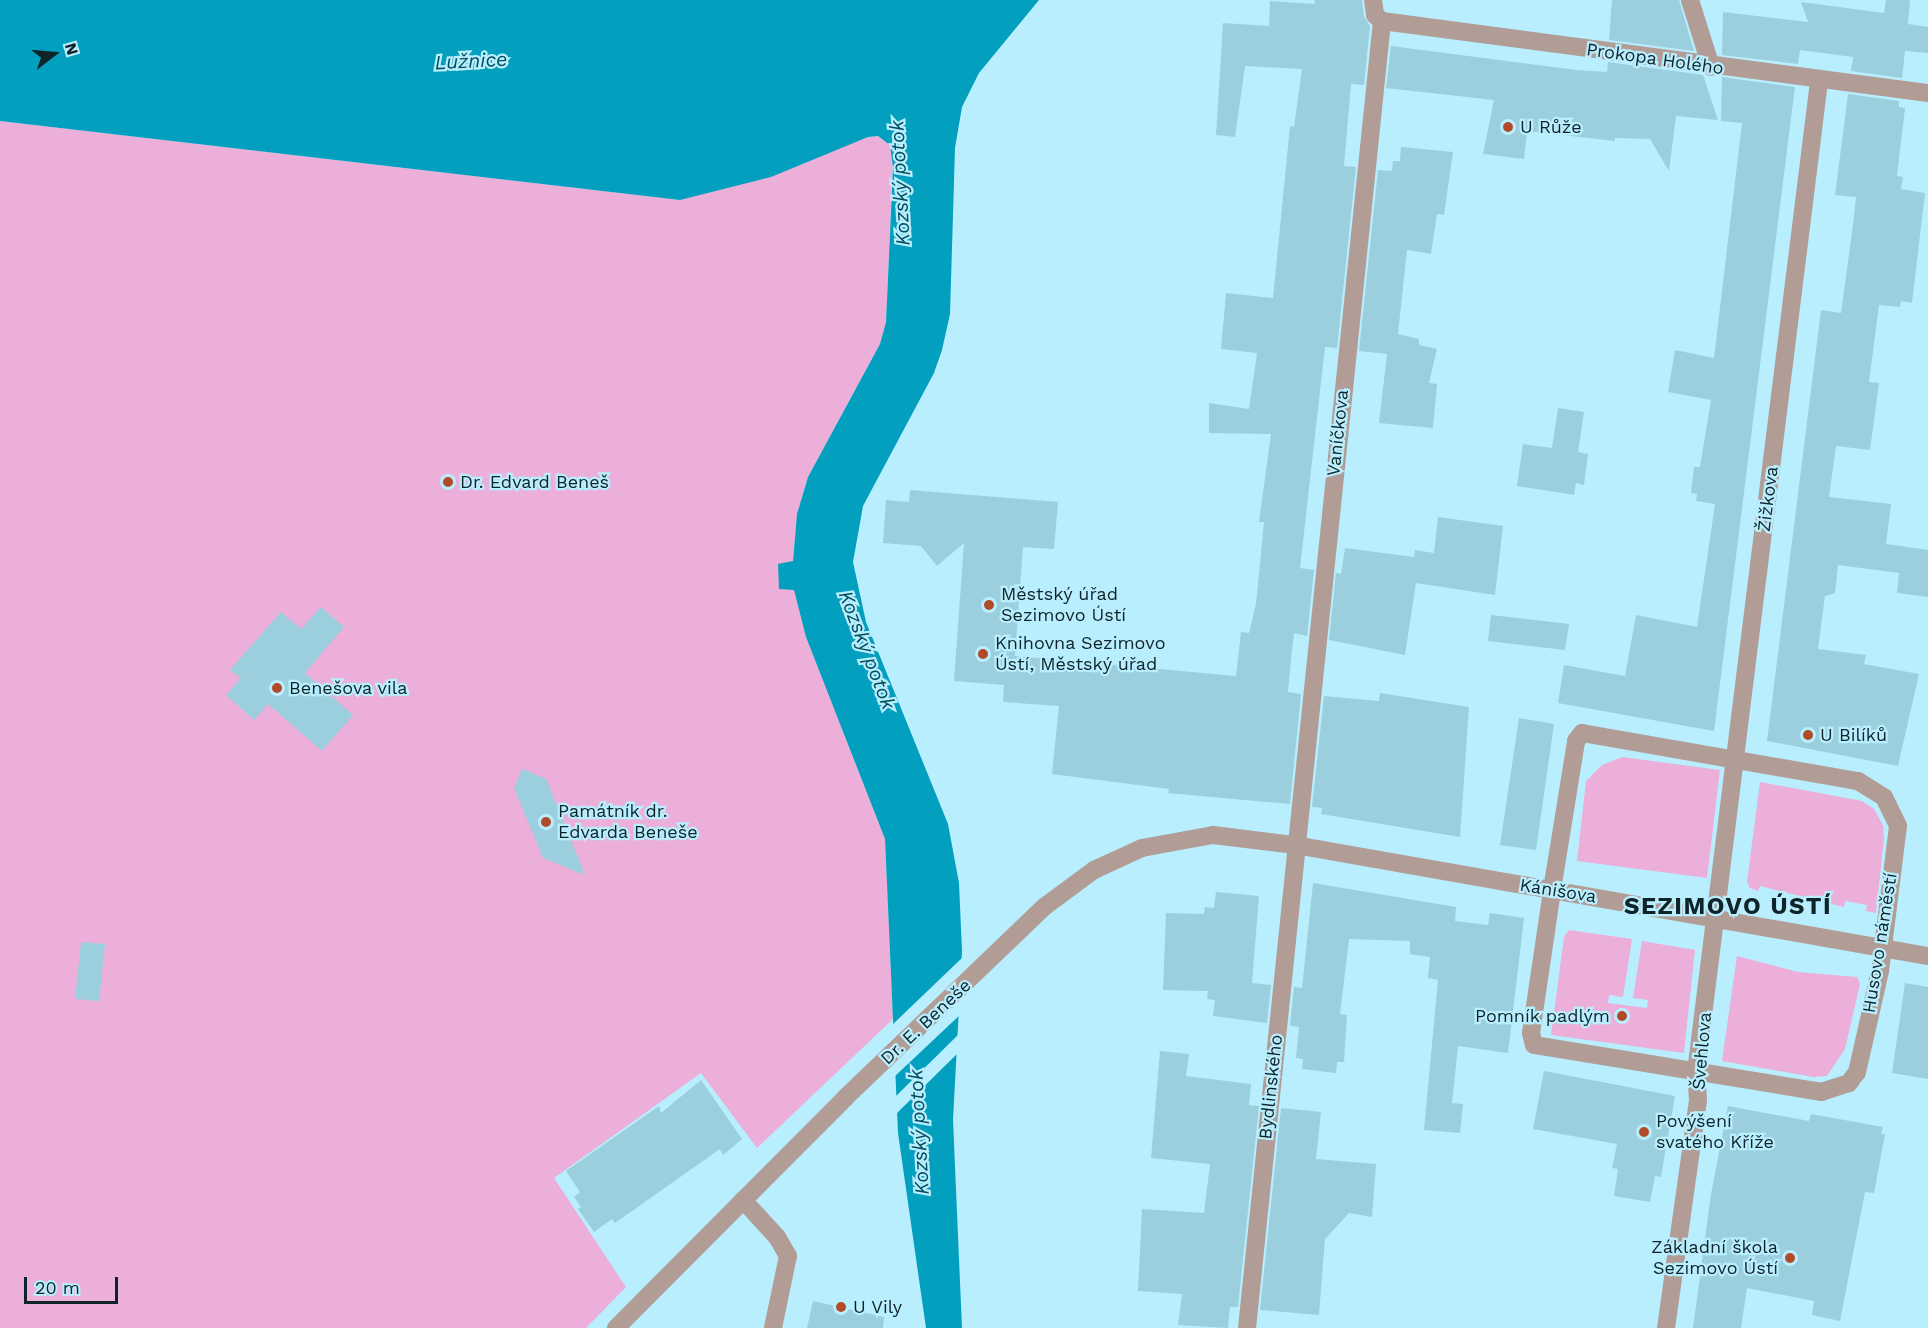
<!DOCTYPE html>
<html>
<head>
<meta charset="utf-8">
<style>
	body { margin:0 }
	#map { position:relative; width:1928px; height:1328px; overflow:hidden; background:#b9eefe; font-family:"Work Sans",sans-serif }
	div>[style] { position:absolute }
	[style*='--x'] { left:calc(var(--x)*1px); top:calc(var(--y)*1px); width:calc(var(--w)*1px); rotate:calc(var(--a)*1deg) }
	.green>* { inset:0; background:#ebafd9 }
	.water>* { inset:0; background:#039fbe }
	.pier>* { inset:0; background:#b9eefe }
	.building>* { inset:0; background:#9bcfde }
	.minor>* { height:18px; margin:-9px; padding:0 9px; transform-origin:9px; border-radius:9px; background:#b19d96 }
	.tertiary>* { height:18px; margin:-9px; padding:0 9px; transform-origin:9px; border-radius:9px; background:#b19d96 }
	.dots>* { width:16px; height:16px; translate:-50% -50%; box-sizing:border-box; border:3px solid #b9eefe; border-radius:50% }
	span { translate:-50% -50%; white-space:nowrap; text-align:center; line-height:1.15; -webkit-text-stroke:4.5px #b9eefe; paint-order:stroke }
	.street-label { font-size:18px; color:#0f2429 }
	.poi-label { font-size:18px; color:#0f2429 }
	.left { translate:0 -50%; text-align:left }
	.right { translate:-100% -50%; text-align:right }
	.water-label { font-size:20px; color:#004d5d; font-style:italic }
	.district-label { font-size:24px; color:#0f2429; font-weight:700; letter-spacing:1.5px }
	.north { position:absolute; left:24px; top:24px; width:60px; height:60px; -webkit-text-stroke:4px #b9eefe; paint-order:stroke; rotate:74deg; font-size:16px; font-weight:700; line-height:24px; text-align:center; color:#0f2429 }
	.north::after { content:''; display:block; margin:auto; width:21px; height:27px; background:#0f2429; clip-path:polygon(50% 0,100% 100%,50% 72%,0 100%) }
	.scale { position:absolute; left:24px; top:1277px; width:94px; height:27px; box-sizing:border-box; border:3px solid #0f2429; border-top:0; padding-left:8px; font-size:18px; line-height:21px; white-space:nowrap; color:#0f2429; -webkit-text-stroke:4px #b9eefe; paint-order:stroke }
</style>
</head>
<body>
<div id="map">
	<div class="green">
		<div style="clip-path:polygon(0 121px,680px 200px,868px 137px,878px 136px,890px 145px,893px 155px,886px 322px,880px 344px,808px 477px,797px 514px,793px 561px,778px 565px,794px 590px,806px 637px,885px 839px,893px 1019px,757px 1148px,701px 1073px,554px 1178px,626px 1287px,586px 1328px,0 1328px)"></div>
		<div style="clip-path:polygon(1622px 757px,1720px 770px,1707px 878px,1577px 861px,1586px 781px,1602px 765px)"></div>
		<div style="clip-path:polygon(1760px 782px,1862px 801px,1874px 809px,1883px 825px,1884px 838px,1876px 913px,1866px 911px,1867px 905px,1845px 901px,1844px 907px,1760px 886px,1758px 891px,1750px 888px,1747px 882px)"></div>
		<div style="clip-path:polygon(1569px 930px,1632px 939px,1623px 997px,1609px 995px,1608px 1003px,1647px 1008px,1648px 1000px,1633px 998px,1642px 941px,1695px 950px,1684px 1053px,1551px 1035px,1564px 937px)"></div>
		<div style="clip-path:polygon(1737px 956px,1798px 972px,1857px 977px,1860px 984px,1845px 1049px,1827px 1076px,1813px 1077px,1722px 1061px)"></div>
	</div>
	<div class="water">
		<div style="clip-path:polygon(0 0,1039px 0,979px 73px,962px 107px,955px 148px,950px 314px,942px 350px,934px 373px,863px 506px,853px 562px,866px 622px,948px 824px,959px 883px,962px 951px,953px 1120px,962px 1328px,926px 1328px,898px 1133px,885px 839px,806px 637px,794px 590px,779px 589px,778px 564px,793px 561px,797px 514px,808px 477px,880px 344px,886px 322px,893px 167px,890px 145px,878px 136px,868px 137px,771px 177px,680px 200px,0 121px)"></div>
	</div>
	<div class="pier">
		<div style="clip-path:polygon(964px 956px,962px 1013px,893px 1078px,891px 1026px)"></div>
		<div style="clip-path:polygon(961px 1032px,960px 1051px,895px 1115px,894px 1098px)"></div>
	</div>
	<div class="building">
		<div style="clip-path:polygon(1315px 0,1362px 0,1364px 16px,1370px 26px,1364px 85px,1351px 84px,1344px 166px,1356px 167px,1337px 348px,1325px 347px,1300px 568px,1314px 570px,1307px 636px,1294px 633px,1291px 659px,1288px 692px,1301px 694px,1290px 804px,1168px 793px,1169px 789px,1052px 774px,1059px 706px,1003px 702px,1004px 685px,954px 681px,964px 543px,937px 566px,921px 546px,883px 543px,886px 500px,909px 502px,910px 490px,1058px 502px,1054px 549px,1023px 547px,1015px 656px,1236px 676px,1241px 632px,1249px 633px,1256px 604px,1264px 522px,1259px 522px,1271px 434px,1209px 433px,1209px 403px,1249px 409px,1257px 353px,1221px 349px,1226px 293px,1273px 298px,1290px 126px,1294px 127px,1302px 69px,1245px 66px,1235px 137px,1216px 135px,1223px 23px,1269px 26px,1270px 1px,1314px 4px)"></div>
		<div style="clip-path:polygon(1612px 0,1679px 0,1694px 51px,1609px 40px)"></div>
		<div style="clip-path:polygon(1886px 0,1910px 0,1908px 24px,1928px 27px,1928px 53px,1905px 51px,1902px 78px,1851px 71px,1853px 57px,1800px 50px,1798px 64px,1722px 55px,1723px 12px,1808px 22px,1801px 2px,1884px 13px)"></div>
		<div style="clip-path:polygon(1391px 46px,1577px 70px,1607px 72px,1608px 62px,1703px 75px,1718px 120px,1676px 116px,1669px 171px,1650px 139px,1615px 138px,1615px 141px,1527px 131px,1524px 159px,1483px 154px,1494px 100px,1386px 88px)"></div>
		<div style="clip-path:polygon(1722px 77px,1795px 87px,1714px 731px,1558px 703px,1564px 665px,1625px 676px,1636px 615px,1697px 627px,1715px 504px,1696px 501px,1697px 494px,1691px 493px,1694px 467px,1700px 467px,1711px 400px,1668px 392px,1675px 350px,1714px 358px,1742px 123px,1721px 121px)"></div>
		<div style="clip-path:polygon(1848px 94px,1899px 101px,1899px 107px,1905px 108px,1897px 176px,1903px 177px,1901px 189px,1925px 193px,1912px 303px,1901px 301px,1900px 307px,1879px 305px,1869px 382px,1879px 383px,1870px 450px,1836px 446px,1829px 497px,1891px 504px,1886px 544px,1928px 550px,1928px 597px,1897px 593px,1899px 573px,1838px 565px,1835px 593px,1825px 596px,1818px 649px,1866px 655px,1864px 664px,1919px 674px,1898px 766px,1767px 741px,1821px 310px,1841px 313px,1853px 225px,1856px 197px,1835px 195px)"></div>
		<div style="clip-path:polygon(1401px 147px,1453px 152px,1444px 215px,1437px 214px,1431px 254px,1407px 250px,1398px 334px,1419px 339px,1419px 345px,1437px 349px,1429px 383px,1437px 384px,1433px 428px,1379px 423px,1387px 354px,1359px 351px,1378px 170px,1392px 171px,1393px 161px,1400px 161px)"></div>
		<div style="clip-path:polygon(1558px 408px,1584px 412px,1578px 452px,1588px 454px,1584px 485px,1576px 483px,1574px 495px,1517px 486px,1523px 444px,1552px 448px)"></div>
		<div style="clip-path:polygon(1438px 517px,1503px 526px,1495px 595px,1416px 583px,1405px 655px,1329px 640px,1336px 573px,1341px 574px,1345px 548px,1414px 557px,1415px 550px,1434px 553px)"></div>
		<div style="clip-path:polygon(321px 607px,344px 627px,305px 673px,353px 715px,322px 751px,268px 704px,254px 720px,226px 695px,241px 678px,230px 670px,281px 612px,301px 629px)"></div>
		<div style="clip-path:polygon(1491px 615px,1569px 624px,1565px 650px,1488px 641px)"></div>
		<div style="clip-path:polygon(1380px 693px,1469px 707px,1460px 837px,1321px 814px,1322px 808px,1312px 807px,1324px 696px,1379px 701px)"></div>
		<div style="clip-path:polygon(1519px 718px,1554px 724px,1536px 850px,1500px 845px)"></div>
		<div style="clip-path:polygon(522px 769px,546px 779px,585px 875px,543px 858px,514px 788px)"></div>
		<div style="clip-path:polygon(1313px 883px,1456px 907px,1455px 921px,1488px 925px,1490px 913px,1524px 918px,1508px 1053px,1458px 1046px,1452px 1103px,1463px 1104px,1460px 1133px,1424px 1130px,1438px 980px,1428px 978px,1430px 957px,1410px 954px,1410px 941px,1349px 939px,1340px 1014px,1347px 1015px,1344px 1062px,1337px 1062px,1336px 1073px,1302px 1069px,1303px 1059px,1296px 1058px,1299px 1027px,1290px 1026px,1294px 987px,1302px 988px)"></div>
		<div style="clip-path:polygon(1216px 892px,1259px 896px,1252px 983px,1271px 985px,1267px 1023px,1213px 1016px,1215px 1000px,1207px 999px,1208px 991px,1163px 990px,1166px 913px,1204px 914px,1205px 907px,1214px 908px)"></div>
		<div style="clip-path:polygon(81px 942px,105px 944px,99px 1001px,75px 999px)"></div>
		<div style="clip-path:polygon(1905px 983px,1928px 987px,1928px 1079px,1892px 1073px)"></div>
		<div style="clip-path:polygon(1160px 1051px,1189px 1054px,1186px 1076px,1251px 1084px,1249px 1105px,1259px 1106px,1238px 1307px,1230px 1307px,1228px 1328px,1178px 1325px,1182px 1294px,1138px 1291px,1142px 1209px,1204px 1213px,1210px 1164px,1151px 1158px)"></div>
		<div style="clip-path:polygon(1544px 1071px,1675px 1096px,1661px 1177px,1655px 1176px,1650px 1202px,1614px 1196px,1618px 1169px,1612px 1168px,1617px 1144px,1533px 1129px)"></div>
		<div style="clip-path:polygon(701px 1080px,742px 1139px,723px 1155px,720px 1149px,615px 1223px,612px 1219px,594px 1232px,578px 1209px,581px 1207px,574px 1197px,580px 1192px,566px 1171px,659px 1106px,661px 1113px)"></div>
		<div style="clip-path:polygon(1728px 1106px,1809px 1121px,1811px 1114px,1883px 1127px,1881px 1134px,1885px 1134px,1874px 1193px,1865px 1192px,1840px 1321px,1812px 1315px,1814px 1301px,1747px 1288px,1741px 1328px,1693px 1328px,1711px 1194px)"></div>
		<div style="clip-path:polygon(1281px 1108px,1321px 1112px,1316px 1159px,1376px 1164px,1372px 1217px,1349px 1213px,1325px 1239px,1319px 1315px,1260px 1310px)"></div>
		<div style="clip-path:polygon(813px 1301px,884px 1317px,883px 1328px,807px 1328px)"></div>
	</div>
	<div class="minor">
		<div style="--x:1373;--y:0;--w:15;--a:82"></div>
		<div style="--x:1375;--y:15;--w:9;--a:41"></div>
		<div style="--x:1690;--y:0;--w:70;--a:72.6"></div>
		<div style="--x:1382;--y:21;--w:551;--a:7.51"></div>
		<div style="--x:1582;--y:733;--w:280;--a:9.9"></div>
		<div style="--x:1858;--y:781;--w:31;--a:32"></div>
		<div style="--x:1884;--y:797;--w:32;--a:64"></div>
		<div style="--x:1898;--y:826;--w:146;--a:97.1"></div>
		<div style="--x:1880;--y:971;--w:104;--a:102.8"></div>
		<div style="--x:1857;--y:1072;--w:14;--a:126"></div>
		<div style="--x:1849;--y:1083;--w:28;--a:162"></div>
		<div style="--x:1822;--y:1092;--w:292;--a:-170.7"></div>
		<div style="--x:1534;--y:1045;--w:12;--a:-104"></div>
		<div style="--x:1531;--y:1033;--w:145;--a:-81.6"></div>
		<div style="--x:1552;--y:890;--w:151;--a:-80.8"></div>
		<div style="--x:1576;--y:741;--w:10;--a:-53"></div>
		<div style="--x:743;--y:1200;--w:50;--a:47.4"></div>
		<div style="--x:777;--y:1237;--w:22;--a:60"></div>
		<div style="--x:788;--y:1256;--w:74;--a:101.8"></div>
		<div style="--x:1247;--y:1328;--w:1314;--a:-84.1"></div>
		<div style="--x:1666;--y:1328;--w:230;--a:-82"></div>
		<div style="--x:1698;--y:1100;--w:28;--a:-94"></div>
		<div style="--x:1696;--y:1072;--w:999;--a:-82.92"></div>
	</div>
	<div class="tertiary">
		<div style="--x:616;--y:1328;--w:326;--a:-45.1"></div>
		<div style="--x:846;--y:1097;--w:274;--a:-43.8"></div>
		<div style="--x:1044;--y:907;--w:62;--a:-36.5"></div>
		<div style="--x:1094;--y:870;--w:53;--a:-24.6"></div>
		<div style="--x:1142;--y:848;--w:72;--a:-10.4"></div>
		<div style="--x:1213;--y:835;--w:83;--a:7"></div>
		<div style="--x:1295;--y:845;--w:643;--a:9.95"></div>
	</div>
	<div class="dots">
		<div style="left:1508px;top:127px;background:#b24a28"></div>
		<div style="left:448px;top:482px;background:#b24a28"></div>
		<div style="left:989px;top:605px;background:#b24a28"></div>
		<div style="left:983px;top:654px;background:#b24a28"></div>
		<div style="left:277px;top:688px;background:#b24a28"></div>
		<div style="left:1808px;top:735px;background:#b24a28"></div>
		<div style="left:546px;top:822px;background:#b24a28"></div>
		<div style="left:1622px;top:1016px;background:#b24a28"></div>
		<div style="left:1644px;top:1132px;background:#b24a28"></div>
		<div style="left:1790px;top:1258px;background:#b24a28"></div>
		<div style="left:841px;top:1307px;background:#b24a28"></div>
	</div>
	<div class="street-label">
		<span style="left:1655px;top:59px;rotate:8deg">Prokopa Holého</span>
		<span style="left:1338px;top:433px;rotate:-84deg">Vaníčkova</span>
		<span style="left:1768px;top:499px;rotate:-83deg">Žižkova</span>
		<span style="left:1558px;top:891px;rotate:9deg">Kánišova</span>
		<span style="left:1880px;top:943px;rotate:-81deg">Husovo náměstí</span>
		<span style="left:926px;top:1022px;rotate:-43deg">Dr. E. Beneše</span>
		<span style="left:1702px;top:1051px;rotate:-85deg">Švehlova</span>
		<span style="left:1271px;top:1087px;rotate:-84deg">Bydlinského</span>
	</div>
	<div class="poi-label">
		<span class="left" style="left:1520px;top:127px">U Růže</span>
		<span class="left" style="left:460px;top:482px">Dr. Edvard Beneš</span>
		<span class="left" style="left:1001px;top:605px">Městský úřad<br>Sezimovo Ústí</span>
		<span class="left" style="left:995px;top:654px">Knihovna Sezimovo<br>Ústí, Městský úřad</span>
		<span class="left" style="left:289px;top:688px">Benešova vila</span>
		<span class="left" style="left:1820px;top:735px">U Bilíků</span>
		<span class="left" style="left:558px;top:822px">Památník dr.<br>Edvarda Beneše</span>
		<span class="right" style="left:1610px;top:1016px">Pomník padlým</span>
		<span class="left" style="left:1656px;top:1132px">Povýšení<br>svatého Kříže</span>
		<span class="right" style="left:1778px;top:1258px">Základní škola<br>Sezimovo Ústí</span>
		<span class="left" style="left:853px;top:1307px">U Vily</span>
	</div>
	<div class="water-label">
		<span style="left:471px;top:61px;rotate:-3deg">Lužnice</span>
		<span style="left:900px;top:183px;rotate:-93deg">Kozský potok</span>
		<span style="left:867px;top:650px;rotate:69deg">Kozský potok</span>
		<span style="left:919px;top:1132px;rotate:-93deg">Kozský potok</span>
	</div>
	<div class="district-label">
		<span style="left:1728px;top:907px">SEZIMOVO ÚSTÍ</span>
	</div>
	<div class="north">N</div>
	<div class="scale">20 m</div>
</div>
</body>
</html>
